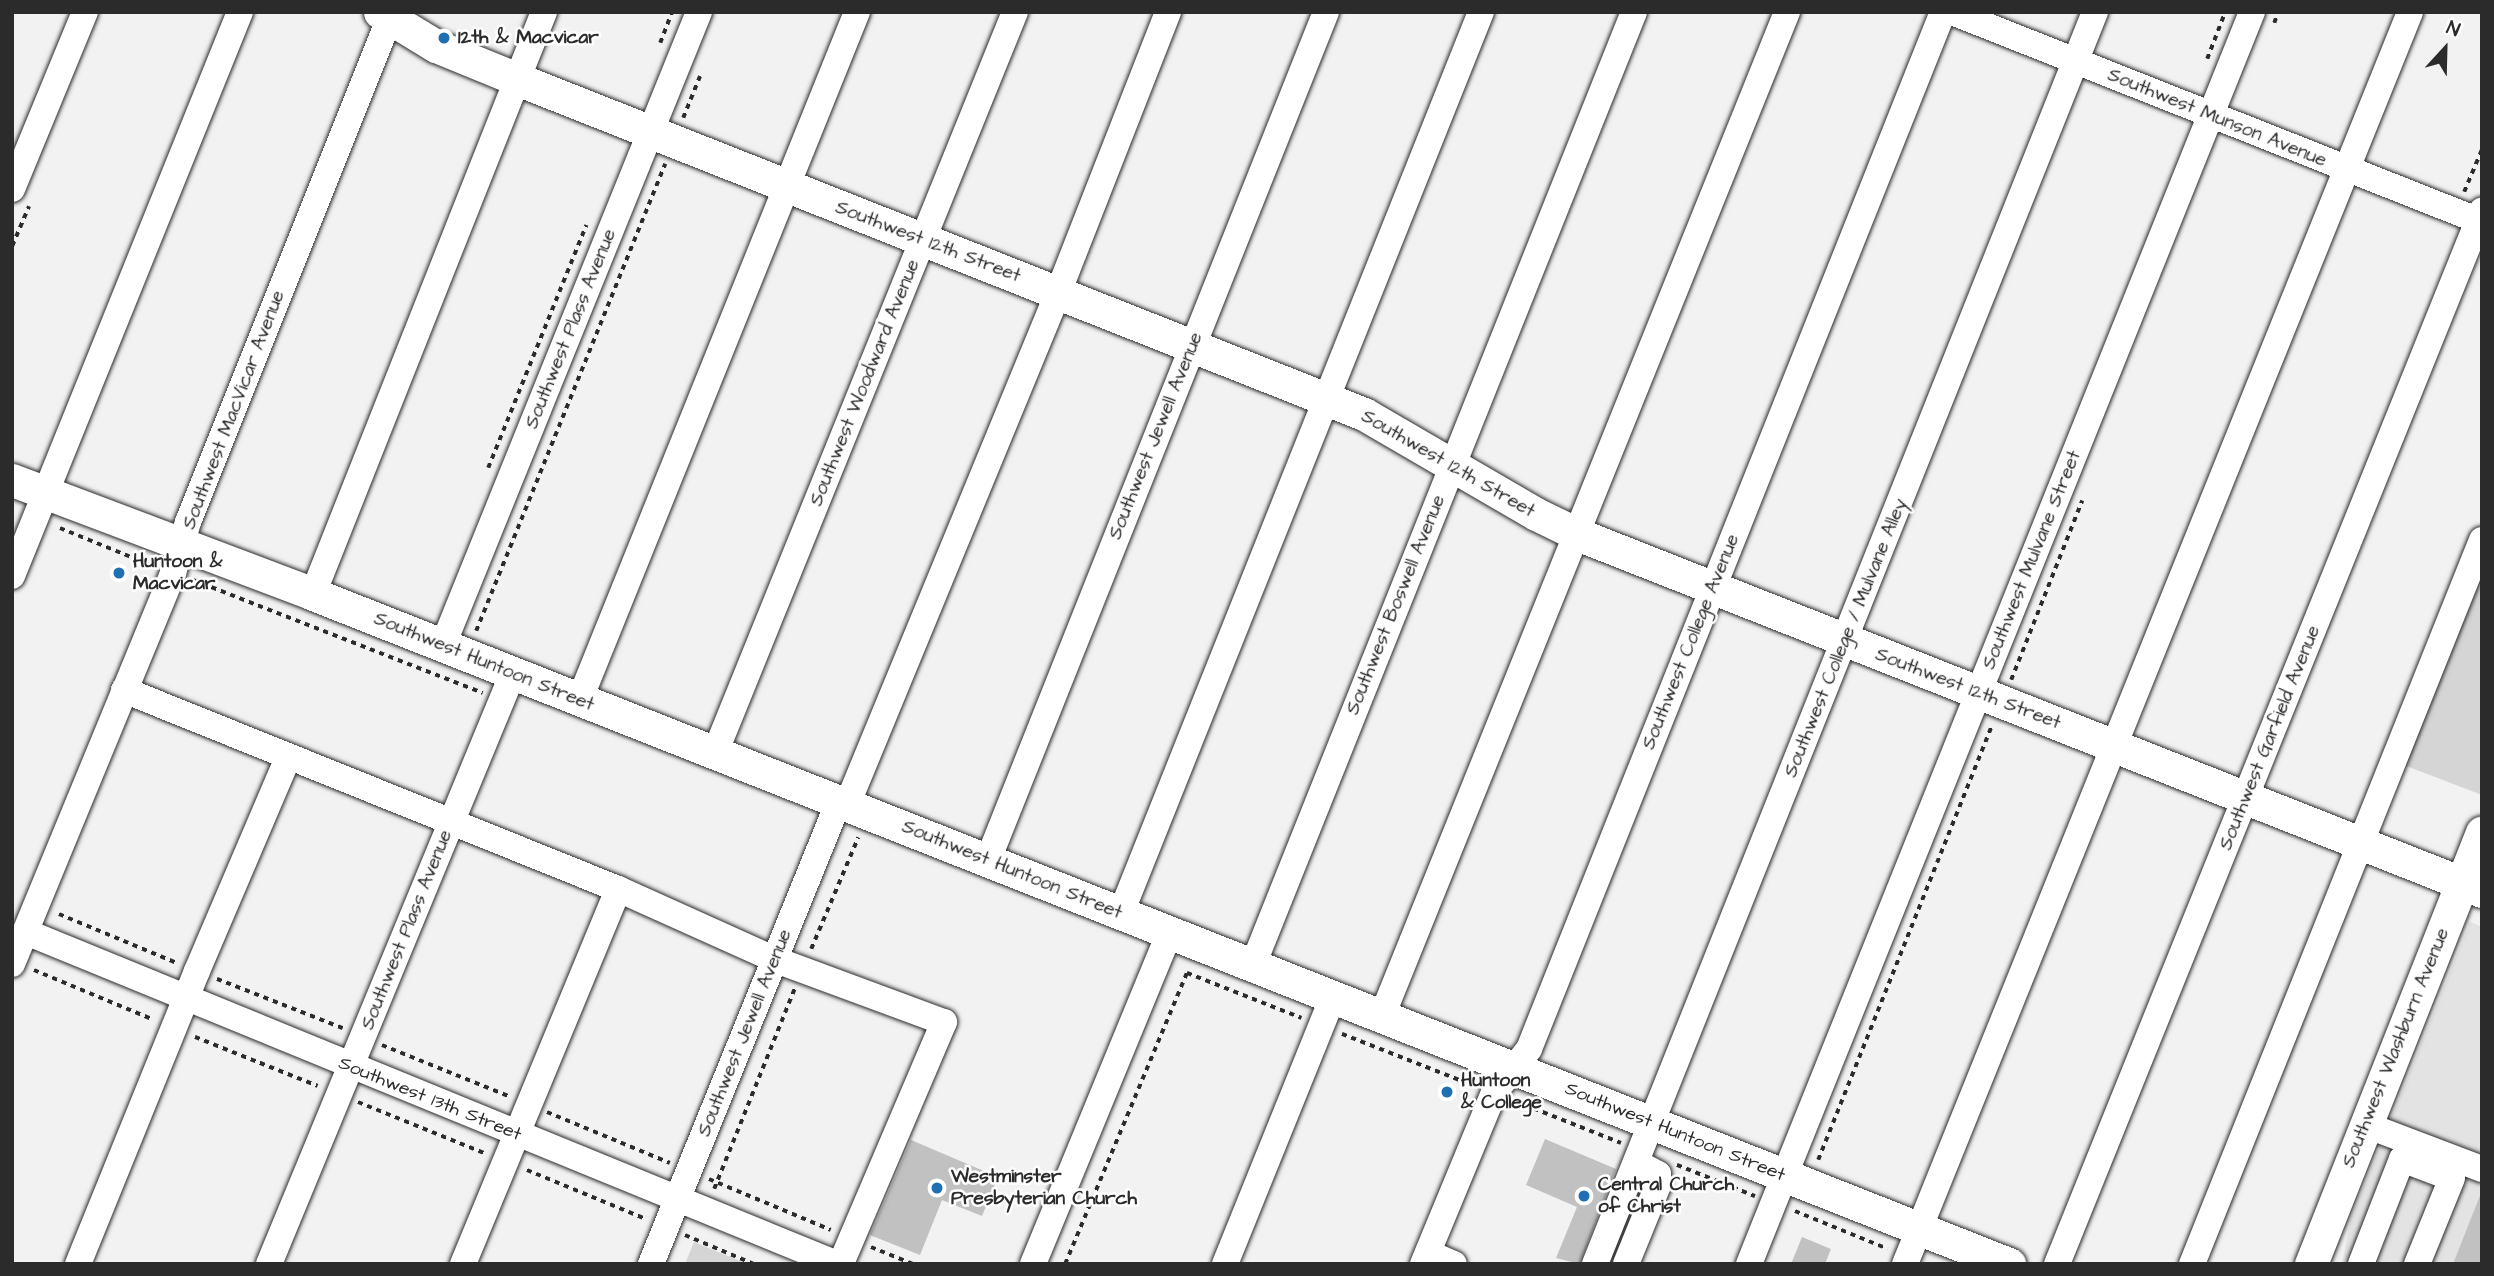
<!DOCTYPE html>
<html>
<head>
<meta charset="utf-8">
<style>
	body { margin:0 }
	#map { position:relative; width:2494px; height:1276px; overflow:hidden; background:#f2f2f2; font-family:"Architects Daughter",sans-serif }
	div>[style] { position:absolute }
	[style*='--x'] { left:calc(var(--x)*1px); top:calc(var(--y)*1px); width:calc(var(--w)*1px); rotate:calc(var(--a)*1deg) }
	.built>* { inset:0; background:#e3e3e3 }
	.green>* { inset:0; background:#d5d5d5 }
	.building>* { inset:0; background:#c1c1c1 }
	.path>* { height:3.5px; margin-top:-1.75px; transform-origin:0; background:repeating-linear-gradient(90deg,#2b2b2b 0 5px,transparent 0 10px) }
	.roads { filter:drop-shadow(0 0 2px #2b2b2b) drop-shadow(0 0 2px #2b2b2b) }
	.minor>* { height:26px; margin:-13px; padding:0 13px; transform-origin:13px; border-radius:13px; background:#fff }
	.major>* { height:33px; margin:-16.5px; padding:0 16.5px; transform-origin:16.5px; border-radius:16.5px; background:#fff }
	.dots>* { width:19px; height:19px; translate:-50% -50%; box-sizing:border-box; border:4px solid #fff; border-radius:50% }
	span { translate:-50% -50%; white-space:nowrap; text-align:center; line-height:1.15; -webkit-text-stroke:5px #fff; paint-order:stroke }
	.poi-label { font-size:19px; color:#2b2b2b; font-weight:700 }
	.left { translate:0 -50%; text-align:left }
	.street-label { font-size:19px; color:#2b2b2b }
	.frame { position:absolute; inset:0; border:14px solid #2b2b2b; pointer-events:none }
	.north { position:absolute; left:2410px; top:14px; width:70px; height:70px; -webkit-text-stroke:5px #fff; paint-order:stroke; rotate:22deg; font-size:19px; font-weight:700; line-height:28px; text-align:center; color:#2b2b2b }
	.north::after { content:''; display:block; margin:auto; width:24px; height:32px; background:#2b2b2b; clip-path:polygon(50% 0,100% 100%,50% 72%,0 100%) }
</style>
</head>
<body>
<div id="map">
	<div class="built">
		<div style="clip-path:polygon(2470px 922px,2482px 927px,2482px 1264px,2342px 1264px,2351px 1218px)"></div>
	</div>
	<div class="green">
		<div style="clip-path:polygon(2482px 547px,2482px 795px,2396px 762px)"></div>
		<div style="clip-path:polygon(694px 1242px,747px 1264px,685px 1264px)"></div>
	</div>
	<div class="building">
		<div style="clip-path:polygon(1545px 1139px,1616px 1169px,1580px 1264px,1556px 1258px,1577px 1207px,1526px 1185px)"></div>
		<div style="clip-path:polygon(911px 1140px,998px 1177px,982px 1216px,942px 1200px,920px 1255px,870px 1235px)"></div>
		<div style="clip-path:polygon(2481px 1193px,2482px 1264px,2453px 1264px)"></div>
		<div style="clip-path:polygon(1802px 1237px,1831px 1249px,1825px 1264px,1791px 1264px)"></div>
	</div>
	<div class="path">
		<div style="--x:2274;--y:23;--w:12;--a:-70"></div>
		<div style="--x:660;--y:43;--w:33;--a:-69"></div>
		<div style="--x:2207;--y:59;--w:50;--a:-69"></div>
		<div style="--x:683;--y:118;--w:45;--a:-68"></div>
		<div style="--x:2464;--y:192;--w:47;--a:-67.3"></div>
		<div style="--x:12;--y:246;--w:43;--a:-67"></div>
		<div style="--x:488;--y:468;--w:262;--a:-68"></div>
		<div style="--x:60;--y:528;--w:100;--a:22.2"></div>
		<div style="--x:193;--y:580;--w:311;--a:21.3"></div>
		<div style="--x:476;--y:631;--w:504;--a:-67.97"></div>
		<div style="--x:2011;--y:680;--w:193;--a:-68.4"></div>
		<div style="--x:59;--y:914;--w:128;--a:22.6"></div>
		<div style="--x:811;--y:949;--w:121;--a:-67.1"></div>
		<div style="--x:34;--y:970;--w:128;--a:22.6"></div>
		<div style="--x:1187;--y:973;--w:123;--a:21.4"></div>
		<div style="--x:217;--y:979;--w:135;--a:21.3"></div>
		<div style="--x:1342;--y:1034;--w:143;--a:21.4"></div>
		<div style="--x:195;--y:1037;--w:132;--a:21.7"></div>
		<div style="--x:382;--y:1045;--w:136;--a:22"></div>
		<div style="--x:1515;--y:1101;--w:114;--a:21.6"></div>
		<div style="--x:358;--y:1102;--w:139;--a:22"></div>
		<div style="--x:547;--y:1112;--w:133;--a:22.5"></div>
		<div style="--x:1818;--y:1160;--w:468;--a:-68.2"></div>
		<div style="--x:1677;--y:1165;--w:84;--a:21.7"></div>
		<div style="--x:527;--y:1170;--w:129;--a:22.4"></div>
		<div style="--x:709;--y:1179;--w:132;--a:22.7"></div>
		<div style="--x:714;--y:1189;--w:217;--a:-68.1"></div>
		<div style="--x:1795;--y:1211;--w:100;--a:22.2"></div>
		<div style="--x:685;--y:1235;--w:75;--a:22.8"></div>
		<div style="--x:871;--y:1247;--w:45;--a:22"></div>
		<div style="--x:1065;--y:1264;--w:316;--a:-67.3"></div>
	</div>
	<div class="roads">
		<div class="minor">
			<div style="--x:1952;--y:12;--w:570;--a:21.61"></div>
			<div style="--x:12;--y:189;--w:191;--a:-67.6"></div>
			<div style="--x:12;--y:576;--w:608;--a:-67.99"></div>
			<div style="--x:313;--y:594;--w:626;--a:-68.35"></div>
			<div style="--x:443;--y:645;--w:683;--a:-67.98"></div>
			<div style="--x:124;--y:690;--w:533;--a:21.94"></div>
			<div style="--x:618;--y:889;--w:173;--a:24.2"></div>
			<div style="--x:776;--y:960;--w:179;--a:20.3"></div>
			<div style="--x:944;--y:1022;--w:263;--a:113.1"></div>
			<div style="--x:580;--y:699;--w:741;--a:-68.04"></div>
			<div style="--x:715;--y:753;--w:799;--a:-67.96"></div>
			<div style="--x:847;--y:805;--w:554;--a:-67.6"></div>
			<div style="--x:1058;--y:293;--w:302;--a:-68.6"></div>
			<div style="--x:988;--y:860;--w:913;--a:-68.27"></div>
			<div style="--x:1121;--y:913;--w:970;--a:-68.22"></div>
			<div style="--x:26;--y:932;--w:876;--a:22.26"></div>
			<div style="--x:12;--y:964;--w:423;--a:-67.6"></div>
			<div style="--x:173;--y:573;--w:53;--a:-73.6"></div>
			<div style="--x:188;--y:522;--w:549;--a:-68.2"></div>
			<div style="--x:1253;--y:965;--w:1026;--a:-68.21"></div>
			<div style="--x:1382;--y:1016;--w:1083;--a:-68.03"></div>
			<div style="--x:2366;--y:1125;--w:124;--a:20.8"></div>
			<div style="--x:1428;--y:1253;--w:28;--a:23"></div>
			<div style="--x:78;--y:1264;--w:316;--a:-67.9"></div>
			<div style="--x:197;--y:971;--w:232;--a:-66.9"></div>
			<div style="--x:269;--y:1264;--w:639;--a:-67.57"></div>
			<div style="--x:463;--y:1264;--w:406;--a:-67.5"></div>
			<div style="--x:651;--y:1264;--w:499;--a:-67.9"></div>
			<div style="--x:1033;--y:1264;--w:359;--a:-67.6"></div>
			<div style="--x:1225;--y:1264;--w:288;--a:-68"></div>
			<div style="--x:1423;--y:1264;--w:185;--a:-67.5"></div>
			<div style="--x:1494;--y:1093;--w:56;--a:-51.5"></div>
			<div style="--x:1529;--y:1049;--w:1117;--a:-68.24"></div>
			<div style="--x:1595;--y:1264;--w:1348;--a:-68.23"></div>
			<div style="--x:1626;--y:1264;--w:85;--a:-67.9"></div>
			<div style="--x:1658;--y:1185;--w:11;--a:-90"></div>
			<div style="--x:1658;--y:1174;--w:24;--a:-152"></div>
			<div style="--x:1749;--y:1264;--w:1349;--a:-68.11"></div>
			<div style="--x:1905;--y:1264;--w:1350;--a:-68.03"></div>
			<div style="--x:2057;--y:1264;--w:1136;--a:-68.02"></div>
			<div style="--x:2192;--y:1264;--w:780;--a:-68.17"></div>
			<div style="--x:2361;--y:1264;--w:113;--a:-68.7"></div>
			<div style="--x:2402;--y:1159;--w:53;--a:20.8"></div>
			<div style="--x:2452;--y:1178;--w:93;--a:112.1"></div>
		</div>
		<div class="major">
			<div style="--x:380;--y:12;--w:66;--a:31.3"></div>
			<div style="--x:436;--y:46;--w:87;--a:22.2"></div>
			<div style="--x:517;--y:79;--w:911;--a:21.58"></div>
			<div style="--x:1364;--y:414;--w:199;--a:30.2"></div>
			<div style="--x:1536;--y:514;--w:46;--a:26"></div>
			<div style="--x:1577;--y:534;--w:973;--a:21.53"></div>
			<div style="--x:12;--y:480;--w:322;--a:20.7"></div>
			<div style="--x:313;--y:594;--w:1824;--a:21.56"></div>
			<div style="--x:2311;--y:1264;--w:464;--a:-68.4"></div>
		</div>
	</div>
	<div class="dots">
		<div style="left:444px;top:38px;background:#1f6fb2"></div>
		<div style="left:119px;top:573px;background:#1f6fb2"></div>
		<div style="left:1447px;top:1092px;background:#1f6fb2"></div>
		<div style="left:937px;top:1188px;background:#1f6fb2"></div>
		<div style="left:1584px;top:1196px;background:#1f6fb2"></div>
	</div>
	<div class="poi-label">
		<span class="left" style="left:458px;top:38px">12th &amp; Macvicar</span>
		<span class="left" style="left:133px;top:573px">Huntoon &amp;<br>Macvicar</span>
		<span class="left" style="left:1461px;top:1092px">Huntoon<br>&amp; College</span>
		<span class="left" style="left:951px;top:1188px">Westminster<br>Presbyterian Church</span>
		<span class="left" style="left:1598px;top:1196px">Central Church<br>of Christ</span>
	</div>
	<div class="street-label">
		<span style="left:2217px;top:118px;rotate:22deg">Southwest Munson Avenue</span>
		<span style="left:928px;top:242px;rotate:21deg">Southwest 12th Street</span>
		<span style="left:571px;top:329px;rotate:-68deg">Southwest Plass Avenue</span>
		<span style="left:865px;top:383px;rotate:-68deg">Southwest Woodward Avenue</span>
		<span style="left:234px;top:410px;rotate:-69deg">Southwest MacVicar Avenue</span>
		<span style="left:1156px;top:436px;rotate:-68deg">Southwest Jewell Avenue</span>
		<span style="left:1448px;top:464px;rotate:30deg">Southwest 12th Street</span>
		<span style="left:2032px;top:560px;rotate:-68deg">Southwest Mulvane Street</span>
		<span style="left:1396px;top:605px;rotate:-68deg">Southwest Boswell Avenue</span>
		<span style="left:1846px;top:638px;rotate:-68deg">Southwest College / Mulvane Alley</span>
		<span style="left:1691px;top:642px;rotate:-68deg">Southwest College Avenue</span>
		<span style="left:484px;top:662px;rotate:22deg">Southwest Huntoon Street</span>
		<span style="left:1968px;top:689px;rotate:21deg">Southwest 12th Street</span>
		<span style="left:2270px;top:738px;rotate:-68deg">Southwest Garfield Avenue</span>
		<span style="left:1012px;top:870px;rotate:22deg">Southwest Huntoon Street</span>
		<span style="left:407px;top:930px;rotate:-68deg">Southwest Plass Avenue</span>
		<span style="left:745px;top:1033px;rotate:-68deg">Southwest Jewell Avenue</span>
		<span style="left:2396px;top:1048px;rotate:-68deg">Southwest Washburn Avenue</span>
		<span style="left:430px;top:1099px;rotate:22deg">Southwest 13th Street</span>
		<span style="left:1675px;top:1132px;rotate:22deg">Southwest Huntoon Street</span>
	</div>
	<div class="frame"></div>
	<div class="north">N</div>
</div>
</body>
</html>
